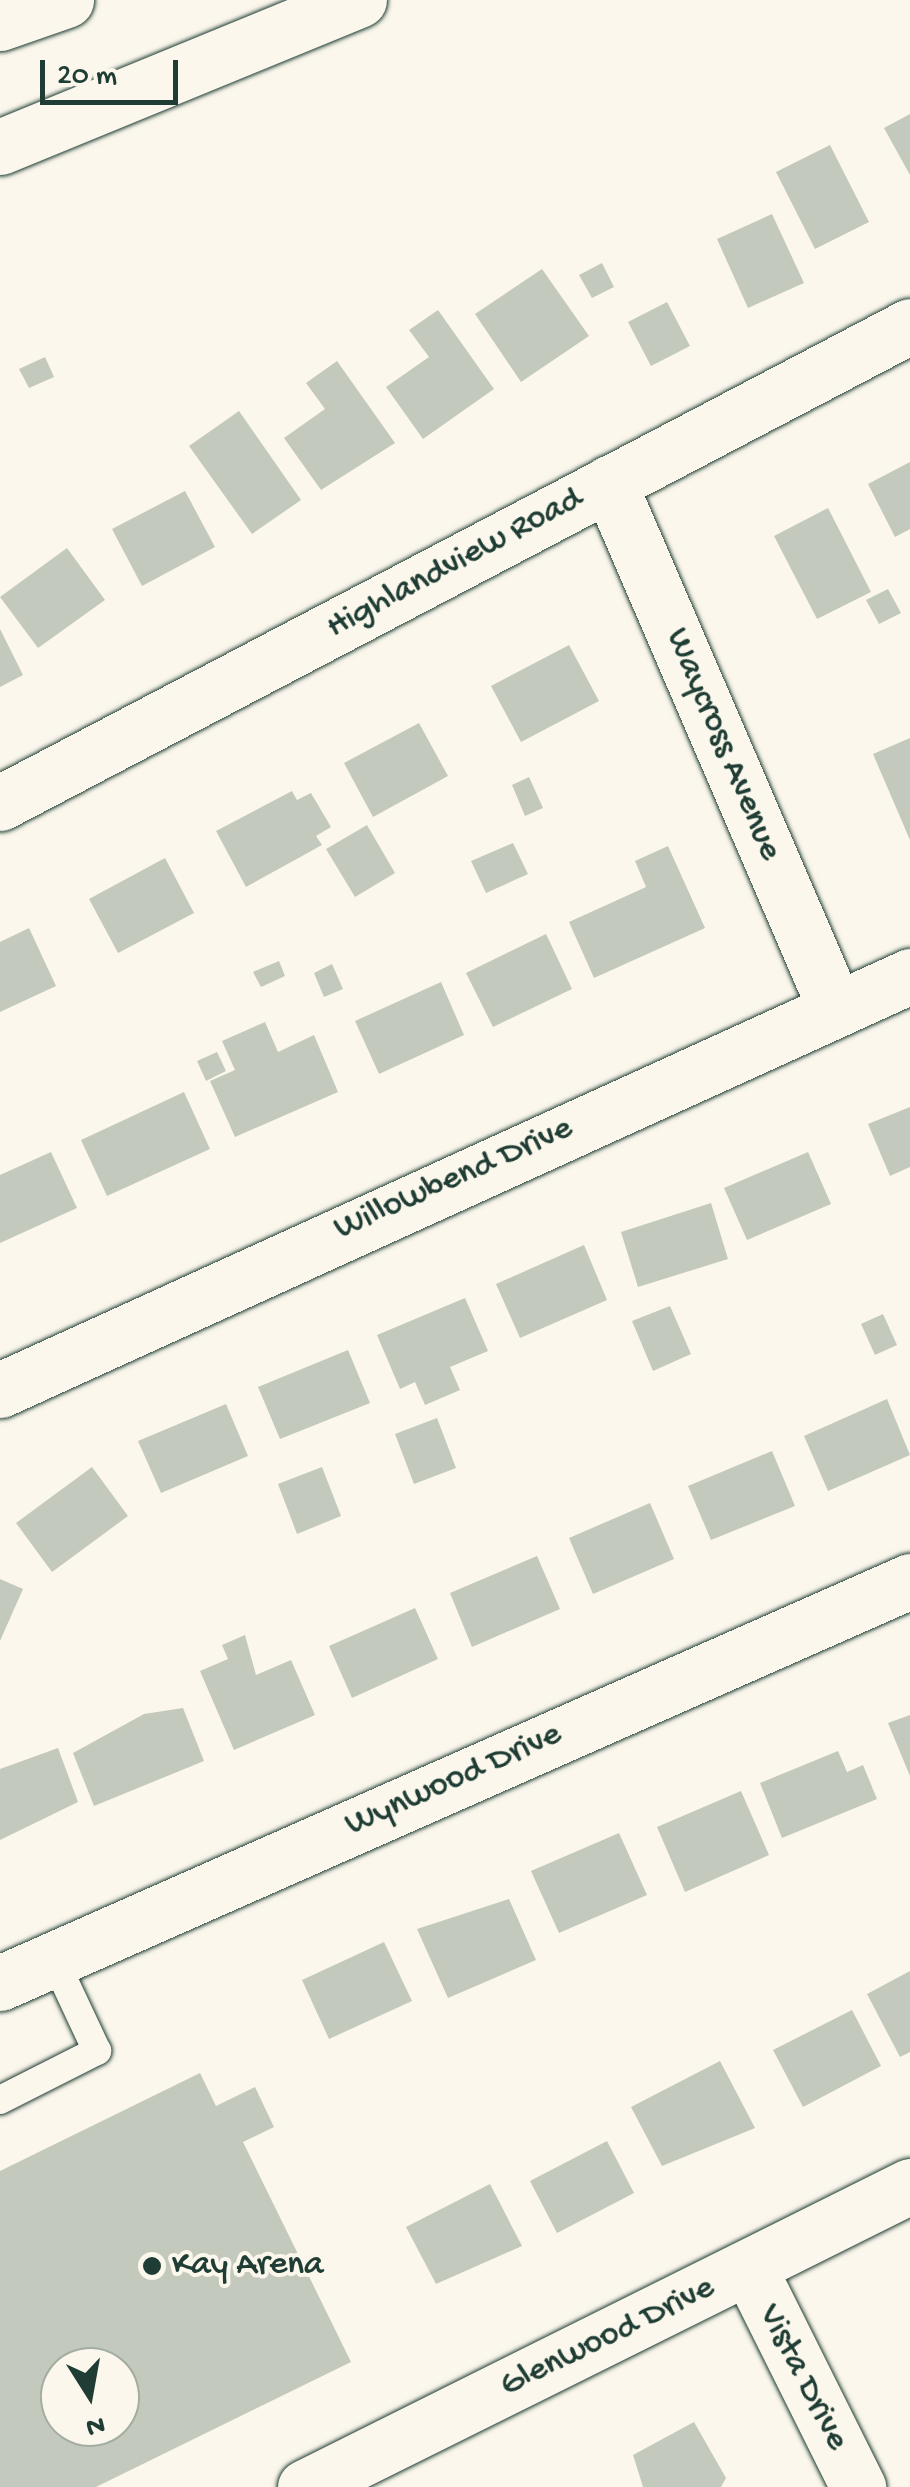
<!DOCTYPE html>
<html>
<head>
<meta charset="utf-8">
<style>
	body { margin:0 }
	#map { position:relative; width:910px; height:2487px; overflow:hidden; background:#fbf7ec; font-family:"Gochi Hand",sans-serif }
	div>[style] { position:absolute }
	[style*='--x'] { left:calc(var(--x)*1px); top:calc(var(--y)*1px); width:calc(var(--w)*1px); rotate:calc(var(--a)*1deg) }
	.building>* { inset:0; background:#c4c9be }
	.roads { filter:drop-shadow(0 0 2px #1f3d34) drop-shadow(0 0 2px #1f3d34) }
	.service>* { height:28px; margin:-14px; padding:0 14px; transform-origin:14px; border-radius:14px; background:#fbf7ec }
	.minor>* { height:55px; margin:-27.5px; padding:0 27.5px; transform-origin:27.5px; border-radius:27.5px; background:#fbf7ec }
	.motorway>* { height:55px; margin:-27.5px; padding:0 27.5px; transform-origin:27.5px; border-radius:27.5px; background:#fbf7ec }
	.dots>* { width:28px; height:28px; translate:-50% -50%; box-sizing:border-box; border:5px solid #fbf7ec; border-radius:50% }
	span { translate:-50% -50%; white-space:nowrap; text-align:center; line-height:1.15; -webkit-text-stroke:8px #fbf7ec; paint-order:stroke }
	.street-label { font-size:35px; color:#1f3d34 }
	.poi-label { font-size:35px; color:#1f3d34 }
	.left { translate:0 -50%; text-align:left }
	.north { position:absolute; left:40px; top:2347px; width:100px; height:100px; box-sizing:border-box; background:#fbf7ec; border:2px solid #a3ada2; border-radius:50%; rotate:169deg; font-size:28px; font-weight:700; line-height:40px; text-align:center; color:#1f3d34 }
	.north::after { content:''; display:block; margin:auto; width:35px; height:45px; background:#1f3d34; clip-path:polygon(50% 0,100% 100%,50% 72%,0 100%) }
	.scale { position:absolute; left:40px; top:60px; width:138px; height:45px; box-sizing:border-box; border:5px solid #1f3d34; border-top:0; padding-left:12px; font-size:30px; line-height:35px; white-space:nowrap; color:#1f3d34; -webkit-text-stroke:8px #fbf7ec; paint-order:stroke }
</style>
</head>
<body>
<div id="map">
	<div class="building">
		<div style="clip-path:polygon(910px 114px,910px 175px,884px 128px)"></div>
		<div style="clip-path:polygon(830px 145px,869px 222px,815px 249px,776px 172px)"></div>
		<div style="clip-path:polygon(772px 214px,804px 283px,748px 308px,717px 239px)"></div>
		<div style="clip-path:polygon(602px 263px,614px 287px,592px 298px,579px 275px)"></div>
		<div style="clip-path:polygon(542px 269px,589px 336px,521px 382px,475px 314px)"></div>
		<div style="clip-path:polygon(667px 302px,690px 346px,651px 366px,628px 322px)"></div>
		<div style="clip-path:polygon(438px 310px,494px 389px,423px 439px,386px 387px,429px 357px,409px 330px)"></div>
		<div style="clip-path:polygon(45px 357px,54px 377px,29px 388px,19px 369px)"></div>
		<div style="clip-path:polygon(337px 361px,395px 443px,321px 490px,284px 438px,325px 409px,306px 383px)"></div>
		<div style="clip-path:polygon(239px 411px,301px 500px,252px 534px,189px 446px)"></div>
		<div style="clip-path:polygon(910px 462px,910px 529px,895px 537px,868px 484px)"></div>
		<div style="clip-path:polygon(185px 491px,215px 547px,142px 586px,112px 529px)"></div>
		<div style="clip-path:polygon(828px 508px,871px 592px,817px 619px,774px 536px)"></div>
		<div style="clip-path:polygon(67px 548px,105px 600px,38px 648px,0 597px)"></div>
		<div style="clip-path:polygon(888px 589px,901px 613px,879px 624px,866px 600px)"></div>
		<div style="clip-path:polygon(0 629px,23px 675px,0 687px)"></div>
		<div style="clip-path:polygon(569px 645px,599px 701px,521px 742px,491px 686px)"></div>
		<div style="clip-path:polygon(419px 723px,448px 776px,373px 817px,344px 763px)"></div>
		<div style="clip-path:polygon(910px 738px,910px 840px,873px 754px)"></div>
		<div style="clip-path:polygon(529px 777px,543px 808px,525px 816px,512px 785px)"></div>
		<div style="clip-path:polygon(292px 791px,297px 800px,311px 793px,331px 827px,316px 836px,322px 845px,246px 887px,216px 831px)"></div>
		<div style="clip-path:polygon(367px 825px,395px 873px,355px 897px,326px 849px)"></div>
		<div style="clip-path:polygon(513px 843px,528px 874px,486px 893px,471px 861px)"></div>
		<div style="clip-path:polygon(668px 846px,705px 928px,594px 978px,569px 922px,646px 887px,635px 861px)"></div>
		<div style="clip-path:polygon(165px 858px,194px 913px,118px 953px,89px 899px)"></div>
		<div style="clip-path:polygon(29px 928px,56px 986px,0 1012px,0 942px)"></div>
		<div style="clip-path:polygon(546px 934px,572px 989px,493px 1027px,466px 973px)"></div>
		<div style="clip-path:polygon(279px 961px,285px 976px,261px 987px,253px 972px)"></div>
		<div style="clip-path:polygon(332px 964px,343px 989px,324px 997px,314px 973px)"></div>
		<div style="clip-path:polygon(441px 982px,464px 1035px,379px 1074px,355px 1021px)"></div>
		<div style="clip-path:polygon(265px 1022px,278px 1052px,314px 1035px,338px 1092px,235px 1137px,210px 1081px,235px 1070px,222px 1041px)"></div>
		<div style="clip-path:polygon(217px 1052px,226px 1071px,206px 1081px,197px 1061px)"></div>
		<div style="clip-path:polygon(184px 1092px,210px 1149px,107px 1196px,81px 1140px)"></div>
		<div style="clip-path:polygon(910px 1107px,910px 1167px,890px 1176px,868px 1124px)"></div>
		<div style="clip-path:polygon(51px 1152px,77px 1208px,0 1243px,0 1175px)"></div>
		<div style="clip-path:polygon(808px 1152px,831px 1204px,747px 1240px,724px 1188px)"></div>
		<div style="clip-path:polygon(711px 1203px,728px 1259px,638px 1287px,621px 1232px)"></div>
		<div style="clip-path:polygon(584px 1245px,607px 1300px,520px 1338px,496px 1284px)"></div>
		<div style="clip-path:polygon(465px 1298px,488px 1351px,450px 1367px,460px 1390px,425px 1405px,415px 1382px,400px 1389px,377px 1335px)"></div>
		<div style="clip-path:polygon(670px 1306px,691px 1354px,653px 1371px,632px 1321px)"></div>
		<div style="clip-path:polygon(883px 1314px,897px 1345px,875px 1355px,861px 1324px)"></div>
		<div style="clip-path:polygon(348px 1350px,370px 1403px,280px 1439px,258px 1387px)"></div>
		<div style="clip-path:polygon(887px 1399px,910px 1455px,828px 1491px,804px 1436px)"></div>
		<div style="clip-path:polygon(226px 1404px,248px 1456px,161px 1493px,138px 1441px)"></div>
		<div style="clip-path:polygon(437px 1418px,456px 1468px,414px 1484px,395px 1434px)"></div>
		<div style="clip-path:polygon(772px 1451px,795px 1506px,711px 1540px,688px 1486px)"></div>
		<div style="clip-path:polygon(92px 1467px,128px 1516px,52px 1572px,16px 1523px)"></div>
		<div style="clip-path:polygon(322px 1467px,341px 1516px,297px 1534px,278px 1484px)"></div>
		<div style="clip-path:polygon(650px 1503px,674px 1559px,593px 1594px,569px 1538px)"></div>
		<div style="clip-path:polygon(537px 1556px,560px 1609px,472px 1647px,450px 1593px)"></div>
		<div style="clip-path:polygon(0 1579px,23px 1589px,0 1641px)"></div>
		<div style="clip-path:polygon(415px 1608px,438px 1659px,352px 1698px,329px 1646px)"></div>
		<div style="clip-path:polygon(245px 1635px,256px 1675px,291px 1660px,315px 1715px,234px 1750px,200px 1671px,228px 1659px,222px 1645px)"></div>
		<div style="clip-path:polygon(183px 1708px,204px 1761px,94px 1806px,73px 1753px,144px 1714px)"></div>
		<div style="clip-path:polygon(910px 1715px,910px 1776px,888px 1723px)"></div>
		<div style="clip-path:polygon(58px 1748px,78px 1802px,0 1840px,0 1769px)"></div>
		<div style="clip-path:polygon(838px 1751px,847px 1772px,863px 1765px,877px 1799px,782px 1838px,760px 1783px)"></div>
		<div style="clip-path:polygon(741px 1791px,769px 1855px,685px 1892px,657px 1827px)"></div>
		<div style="clip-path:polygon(619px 1833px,647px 1895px,559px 1933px,531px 1871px)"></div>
		<div style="clip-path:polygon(509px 1899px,536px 1960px,448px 1998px,417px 1929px)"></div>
		<div style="clip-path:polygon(384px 1942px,412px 2001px,329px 2039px,302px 1980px)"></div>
		<div style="clip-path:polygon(910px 1971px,910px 2052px,900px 2057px,867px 1994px)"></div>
		<div style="clip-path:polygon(852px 2010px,881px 2066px,803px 2107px,773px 2050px)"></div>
		<div style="clip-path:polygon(720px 2061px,755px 2128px,662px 2166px,631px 2107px)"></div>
		<div style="clip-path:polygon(evenodd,200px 2073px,216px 2106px,255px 2087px,274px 2127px,243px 2142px,351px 2362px,96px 2487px,0 2487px,0 2171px,200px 2073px,60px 2367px,120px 2367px,120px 2427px,60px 2427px,60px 2367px)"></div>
		<div style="clip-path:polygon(607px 2141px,634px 2193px,557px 2233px,530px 2181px)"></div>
		<div style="clip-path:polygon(490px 2184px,522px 2246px,436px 2284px,406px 2227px)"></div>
		<div style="clip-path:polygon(694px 2422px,726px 2478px,721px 2487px,643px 2487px,633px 2455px)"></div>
	</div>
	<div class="roads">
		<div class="service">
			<div style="--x:0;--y:2100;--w:109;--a:-26.8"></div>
			<div style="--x:97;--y:2051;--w:104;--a:-115.1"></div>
		</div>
		<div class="minor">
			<div style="--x:609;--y:483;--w:572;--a:66.71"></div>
			<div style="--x:0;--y:803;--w:1027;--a:-27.66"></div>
			<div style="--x:0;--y:1390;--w:1000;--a:-24.46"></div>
			<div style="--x:0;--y:1983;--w:995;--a:-23.83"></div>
			<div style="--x:749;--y:2268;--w:245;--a:63.5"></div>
			<div style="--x:305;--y:2487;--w:676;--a:-26.45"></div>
		</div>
		<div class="motorway">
			<div style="--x:0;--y:23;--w:70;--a:-19.2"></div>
			<div style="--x:0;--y:147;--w:388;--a:-22.3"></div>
		</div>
	</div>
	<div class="dots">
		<div style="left:152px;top:2266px;background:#1f3d34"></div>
	</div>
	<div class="street-label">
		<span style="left:455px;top:564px;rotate:-28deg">Highlandview Road</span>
		<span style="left:722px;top:745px;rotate:67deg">Waycross Avenue</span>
		<span style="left:454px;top:1180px;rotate:-24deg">Willowbend Drive</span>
		<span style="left:454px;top:1781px;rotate:-24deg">Wynwood Drive</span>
		<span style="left:608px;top:2338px;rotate:-26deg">Glenwood Drive</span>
		<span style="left:802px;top:2378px;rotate:63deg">Vista Drive</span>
	</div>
	<div class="poi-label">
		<span class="left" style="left:172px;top:2266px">Kay Arena</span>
	</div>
	<div class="north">N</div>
	<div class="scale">20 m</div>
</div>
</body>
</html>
